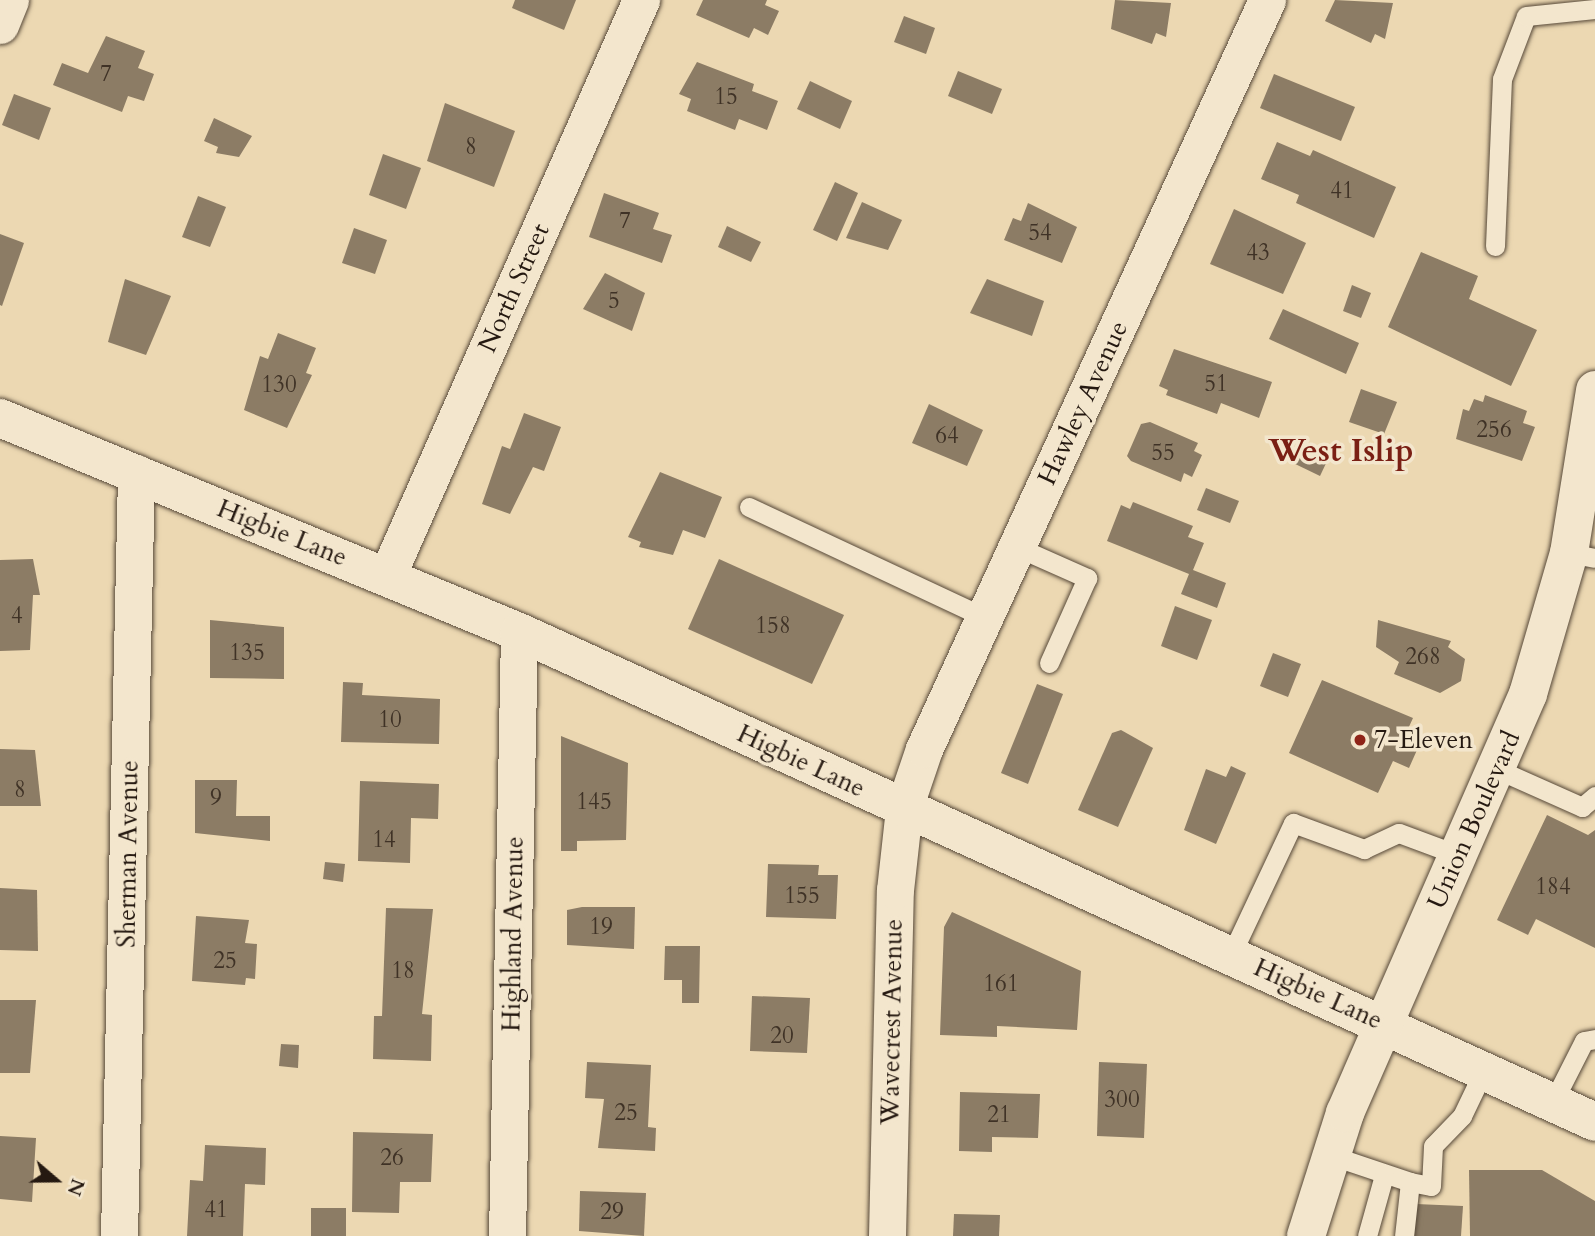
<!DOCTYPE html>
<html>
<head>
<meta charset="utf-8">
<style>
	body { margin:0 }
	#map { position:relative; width:1595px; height:1236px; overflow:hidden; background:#ecd8b2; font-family:Cardo,serif }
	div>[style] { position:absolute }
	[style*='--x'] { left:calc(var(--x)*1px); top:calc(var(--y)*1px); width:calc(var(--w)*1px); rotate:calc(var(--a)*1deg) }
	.building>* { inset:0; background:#8c7c65 }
	.roads { filter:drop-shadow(0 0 2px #574939) drop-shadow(0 0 2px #574939) }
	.service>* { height:19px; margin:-9.5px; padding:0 9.5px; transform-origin:9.5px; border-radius:9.5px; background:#f3e6cd }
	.minor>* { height:37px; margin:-18.5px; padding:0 18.5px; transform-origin:18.5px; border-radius:18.5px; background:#f3e6cd }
	.secondary>* { height:38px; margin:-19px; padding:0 19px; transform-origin:19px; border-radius:19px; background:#f3e6cd }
	.dots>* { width:19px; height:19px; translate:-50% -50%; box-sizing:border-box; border:4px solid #f3e6cd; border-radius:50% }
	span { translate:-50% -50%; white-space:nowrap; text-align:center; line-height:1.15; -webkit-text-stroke:7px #f3e6cd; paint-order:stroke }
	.number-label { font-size:23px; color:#3f3226 }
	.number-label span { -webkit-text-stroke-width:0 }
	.street-label { font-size:26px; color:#251911 }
	.poi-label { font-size:26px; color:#251911 }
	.left { translate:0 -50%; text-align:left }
	.district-label { font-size:33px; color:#7a1f14; font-weight:700 }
	.north { position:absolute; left:21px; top:1145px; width:70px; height:70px; -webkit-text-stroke:5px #f3e6cd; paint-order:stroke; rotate:110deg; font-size:19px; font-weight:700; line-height:28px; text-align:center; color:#251911 }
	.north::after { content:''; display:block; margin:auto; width:24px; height:32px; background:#251911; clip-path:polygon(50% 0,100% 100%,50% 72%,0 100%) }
</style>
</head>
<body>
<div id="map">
	<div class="building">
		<div style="clip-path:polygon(515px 0,576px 0,564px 30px,512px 8px)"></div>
		<div style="clip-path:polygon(703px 0,767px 0,765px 5px,779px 11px,768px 35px,754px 28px,749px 38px,696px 15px)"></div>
		<div style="clip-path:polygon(1115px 0,1171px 3px,1166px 37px,1156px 33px,1152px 44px,1111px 29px)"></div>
		<div style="clip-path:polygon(1335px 0,1393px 3px,1385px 39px,1375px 34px,1371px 43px,1325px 21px)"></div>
		<div style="clip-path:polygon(904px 16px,935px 28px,926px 54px,894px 42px)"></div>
		<div style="clip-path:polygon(106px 36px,145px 51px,138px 68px,154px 74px,144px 101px,128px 96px,122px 112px,53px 85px,62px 63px,88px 73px)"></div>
		<div style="clip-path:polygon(697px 62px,754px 84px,752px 91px,778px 101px,767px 130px,739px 119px,735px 130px,687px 111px,691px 99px,679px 94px)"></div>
		<div style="clip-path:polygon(958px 71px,1002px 89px,992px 114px,948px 96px)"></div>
		<div style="clip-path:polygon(1274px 74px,1355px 107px,1341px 141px,1260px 108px)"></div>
		<div style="clip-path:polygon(810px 81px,852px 101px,840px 129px,797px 109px)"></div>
		<div style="clip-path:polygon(14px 94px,51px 108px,39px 140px,2px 125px)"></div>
		<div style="clip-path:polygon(445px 103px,515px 131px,494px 187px,427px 161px)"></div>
		<div style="clip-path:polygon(214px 118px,252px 136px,239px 157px,216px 153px,218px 147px,204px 141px)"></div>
		<div style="clip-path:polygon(1277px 142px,1310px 156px,1313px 150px,1396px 187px,1374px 238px,1296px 203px,1299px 195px,1261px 179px)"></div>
		<div style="clip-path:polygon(383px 154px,421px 168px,406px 209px,369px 195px)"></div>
		<div style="clip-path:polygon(835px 182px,858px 193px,837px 241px,813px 230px)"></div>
		<div style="clip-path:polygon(604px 193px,659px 213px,653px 229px,672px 235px,662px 263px,589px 237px)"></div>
		<div style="clip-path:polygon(198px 196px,226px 207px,210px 247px,182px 237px)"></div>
		<div style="clip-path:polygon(862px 202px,902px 220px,888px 250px,846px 238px)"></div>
		<div style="clip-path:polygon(1028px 203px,1077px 227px,1062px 263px,1004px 240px,1013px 218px,1021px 221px)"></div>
		<div style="clip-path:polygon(1234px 209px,1306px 243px,1283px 294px,1210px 264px)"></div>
		<div style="clip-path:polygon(727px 226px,761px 242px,751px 262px,718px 247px)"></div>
		<div style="clip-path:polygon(354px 228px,387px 240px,375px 274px,342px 263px)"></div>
		<div style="clip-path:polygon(0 234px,24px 243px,2px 306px,0 305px)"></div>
		<div style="clip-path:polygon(1421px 252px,1478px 276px,1469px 299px,1537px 330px,1511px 386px,1388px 327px)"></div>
		<div style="clip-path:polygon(605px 273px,645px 293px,632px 331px,583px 309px)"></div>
		<div style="clip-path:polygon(125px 279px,171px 296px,146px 355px,108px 342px)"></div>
		<div style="clip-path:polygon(987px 279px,1044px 301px,1032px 336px,970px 313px)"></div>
		<div style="clip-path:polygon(1352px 285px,1371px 293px,1361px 318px,1343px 311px)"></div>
		<div style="clip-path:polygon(1283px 309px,1359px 343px,1346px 374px,1269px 339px)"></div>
		<div style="clip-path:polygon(278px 333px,316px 348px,306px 373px,312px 375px,287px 428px,244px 410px,260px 356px,268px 359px)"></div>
		<div style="clip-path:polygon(1174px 349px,1272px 382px,1259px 418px,1221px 403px,1217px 414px,1166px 395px,1168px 390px,1159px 386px)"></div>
		<div style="clip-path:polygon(1361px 389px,1397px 402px,1384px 434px,1349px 422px)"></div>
		<div style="clip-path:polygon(1485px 395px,1527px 411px,1523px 423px,1535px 427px,1522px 461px,1456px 439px,1463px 409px,1469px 411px,1474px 399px,1483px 402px)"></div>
		<div style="clip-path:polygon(929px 404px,983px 430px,967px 466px,912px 443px)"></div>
		<div style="clip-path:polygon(524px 413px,561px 427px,544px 471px,533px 467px,510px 514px,482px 504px,502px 446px,510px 449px)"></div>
		<div style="clip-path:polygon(1150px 422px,1198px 443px,1194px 451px,1202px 455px,1192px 477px,1184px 473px,1181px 482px,1131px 461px,1127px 456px,1141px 424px)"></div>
		<div style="clip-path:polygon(1298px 442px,1329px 457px,1320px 476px,1289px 461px)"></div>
		<div style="clip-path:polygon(660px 472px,722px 497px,705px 538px,683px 530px,673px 555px,639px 547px,641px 542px,628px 537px)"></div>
		<div style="clip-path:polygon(1206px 488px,1239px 501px,1230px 523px,1197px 510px)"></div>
		<div style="clip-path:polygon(1133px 502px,1193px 526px,1188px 537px,1204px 543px,1193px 570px,1226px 583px,1217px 608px,1181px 594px,1189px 574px,1107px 541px,1121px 505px,1130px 509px)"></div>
		<div style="clip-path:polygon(33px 559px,40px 595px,33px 595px,30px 650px,0 651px,0 560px)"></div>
		<div style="clip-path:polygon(719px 559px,844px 615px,812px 684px,688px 629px)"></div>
		<div style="clip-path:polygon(1175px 606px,1212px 620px,1197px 660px,1161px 646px)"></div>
		<div style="clip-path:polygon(210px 620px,284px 627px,284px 679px,210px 678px)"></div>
		<div style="clip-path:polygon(1378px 620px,1451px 641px,1448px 647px,1465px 659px,1461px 681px,1440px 693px,1394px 674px,1399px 662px,1376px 647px)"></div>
		<div style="clip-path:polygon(1273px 653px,1301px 664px,1288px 697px,1260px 686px)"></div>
		<div style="clip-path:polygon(1322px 680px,1413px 718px,1402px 742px,1417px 750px,1409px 768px,1393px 761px,1378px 793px,1289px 753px)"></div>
		<div style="clip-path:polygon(343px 682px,363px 683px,362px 695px,440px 699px,439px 744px,341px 742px)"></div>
		<div style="clip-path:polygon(1037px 684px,1063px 694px,1028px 784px,1001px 773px)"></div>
		<div style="clip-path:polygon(1121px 730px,1153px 748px,1118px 827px,1078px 810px,1112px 733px)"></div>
		<div style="clip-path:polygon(561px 736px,628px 763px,626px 840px,577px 841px,577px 851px,561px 851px)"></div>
		<div style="clip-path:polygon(0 749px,35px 750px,41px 806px,0 806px)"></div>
		<div style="clip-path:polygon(1231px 766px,1246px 773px,1216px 844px,1184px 830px,1206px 769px,1226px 777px)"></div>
		<div style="clip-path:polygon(195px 780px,237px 780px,236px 816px,270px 816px,270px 841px,195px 833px)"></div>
		<div style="clip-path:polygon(360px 781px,439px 784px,438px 819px,411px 818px,410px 863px,358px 861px)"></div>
		<div style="clip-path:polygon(1547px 815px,1588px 835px,1595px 830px,1595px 948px,1536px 919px,1528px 935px,1497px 920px)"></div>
		<div style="clip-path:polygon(325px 862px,345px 864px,343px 882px,323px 879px)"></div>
		<div style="clip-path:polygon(768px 864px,819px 865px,818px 875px,838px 875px,836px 919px,766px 917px)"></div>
		<div style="clip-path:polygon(0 888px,37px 890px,38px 951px,0 950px)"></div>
		<div style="clip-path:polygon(582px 907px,635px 907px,634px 949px,567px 945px,567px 910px)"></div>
		<div style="clip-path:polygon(386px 908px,433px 909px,422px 1014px,432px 1015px,431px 1061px,373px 1059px,374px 1016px,382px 1016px)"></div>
		<div style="clip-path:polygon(952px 912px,1081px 971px,1077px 1030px,997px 1026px,997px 1037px,940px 1035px,944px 927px)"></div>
		<div style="clip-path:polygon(196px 916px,249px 920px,245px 943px,257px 944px,255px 979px,246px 978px,245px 985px,192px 981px)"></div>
		<div style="clip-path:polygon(665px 946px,700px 946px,699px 1003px,682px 1003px,682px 980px,664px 980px)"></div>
		<div style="clip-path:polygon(752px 996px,810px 998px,807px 1053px,750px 1051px)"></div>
		<div style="clip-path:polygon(0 1000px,36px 1000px,30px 1073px,0 1073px)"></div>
		<div style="clip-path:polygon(281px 1044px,299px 1045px,298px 1068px,279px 1066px)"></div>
		<div style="clip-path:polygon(587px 1062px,651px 1065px,648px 1127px,656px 1128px,655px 1151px,598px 1148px,604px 1099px,585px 1098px)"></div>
		<div style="clip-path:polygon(1099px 1062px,1147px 1064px,1144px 1138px,1097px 1136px)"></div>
		<div style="clip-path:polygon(960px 1092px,1040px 1094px,1038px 1138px,992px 1137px,992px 1152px,959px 1151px)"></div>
		<div style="clip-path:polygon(353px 1132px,433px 1134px,431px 1182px,400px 1182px,399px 1213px,352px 1212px)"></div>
		<div style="clip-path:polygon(0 1136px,36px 1138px,32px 1202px,0 1199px)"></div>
		<div style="clip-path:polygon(205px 1145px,266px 1148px,265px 1185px,245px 1184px,243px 1236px,187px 1236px,190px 1180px,203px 1181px)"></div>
		<div style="clip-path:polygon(1469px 1170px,1542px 1170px,1595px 1201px,1595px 1236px,1470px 1236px)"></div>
		<div style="clip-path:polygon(580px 1191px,646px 1193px,644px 1236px,579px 1231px)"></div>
		<div style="clip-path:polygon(1416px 1204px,1463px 1206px,1461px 1236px,1414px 1236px)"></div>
		<div style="clip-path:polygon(311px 1208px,346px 1208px,346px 1236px,311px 1236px)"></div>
		<div style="clip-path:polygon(954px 1214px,1000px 1215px,999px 1236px,953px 1236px)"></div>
	</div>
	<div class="roads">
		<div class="service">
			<div style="--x:1495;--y:246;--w:167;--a:-87.6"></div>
			<div style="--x:1502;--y:79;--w:67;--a:-69.1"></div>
			<div style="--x:1526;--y:16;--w:69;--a:-5.8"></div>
			<div style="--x:749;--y:507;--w:259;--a:25.1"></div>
			<div style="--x:1017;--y:547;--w:77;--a:23.9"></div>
			<div style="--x:1087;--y:578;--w:93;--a:114.1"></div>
			<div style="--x:1569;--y:553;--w:26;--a:11"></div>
			<div style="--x:1499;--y:770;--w:91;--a:24"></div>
			<div style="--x:1582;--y:807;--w:17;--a:-40"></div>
			<div style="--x:1231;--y:955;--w:146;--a:-64.8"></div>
			<div style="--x:1293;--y:823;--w:76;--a:20.1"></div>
			<div style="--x:1364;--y:849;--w:38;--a:-25"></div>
			<div style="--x:1399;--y:833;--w:66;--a:20.4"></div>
			<div style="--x:1553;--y:1102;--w:68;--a:-63.1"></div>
			<div style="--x:1584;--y:1041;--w:11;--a:-10"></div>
			<div style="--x:1330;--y:1155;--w:84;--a:18.6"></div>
			<div style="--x:1410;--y:1182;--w:54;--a:96.3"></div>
			<div style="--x:1410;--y:1182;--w:21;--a:11"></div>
			<div style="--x:1431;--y:1186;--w:40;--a:-87.1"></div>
			<div style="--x:1433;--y:1146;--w:42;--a:-46"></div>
			<div style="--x:1462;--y:1116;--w:51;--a:-64.4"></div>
			<div style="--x:1367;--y:1236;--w:63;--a:-74.4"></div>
		</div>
		<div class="minor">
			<div style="--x:0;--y:25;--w:27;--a:-68"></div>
			<div style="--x:387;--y:576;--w:630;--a:-66.2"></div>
			<div style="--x:119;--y:1236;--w:763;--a:-88.72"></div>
			<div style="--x:507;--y:1236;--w:604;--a:-88.86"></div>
			<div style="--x:887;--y:1236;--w:346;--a:-88.7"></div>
			<div style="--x:895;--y:890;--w:82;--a:-83.7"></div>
			<div style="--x:904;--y:808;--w:62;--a:-71.3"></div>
			<div style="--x:924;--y:749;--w:824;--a:-65.39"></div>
		</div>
		<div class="secondary">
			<div style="--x:0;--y:418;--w:561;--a:22.41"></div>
			<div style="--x:519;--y:632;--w:1182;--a:24.48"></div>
			<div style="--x:1306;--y:1236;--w:129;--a:-72.4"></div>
			<div style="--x:1345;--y:1113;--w:457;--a:-66.4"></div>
			<div style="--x:1528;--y:694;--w:147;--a:-73.8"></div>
			<div style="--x:1569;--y:553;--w:165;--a:-80.9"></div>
		</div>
	</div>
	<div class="dots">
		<div style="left:1360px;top:740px;background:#8f2418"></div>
	</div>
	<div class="number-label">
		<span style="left:106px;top:74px">7</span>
		<span style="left:726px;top:97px">15</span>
		<span style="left:471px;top:147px">8</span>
		<span style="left:1342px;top:191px">41</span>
		<span style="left:625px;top:221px">7</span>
		<span style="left:1040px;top:233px">54</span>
		<span style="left:1258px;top:253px">43</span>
		<span style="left:614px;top:301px">5</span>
		<span style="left:1216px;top:384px">51</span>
		<span style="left:279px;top:385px">130</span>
		<span style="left:1494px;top:430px">256</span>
		<span style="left:947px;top:436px">64</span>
		<span style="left:1163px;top:453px">55</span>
		<span style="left:17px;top:616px">4</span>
		<span style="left:773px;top:626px">158</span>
		<span style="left:247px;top:653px">135</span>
		<span style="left:1423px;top:657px">268</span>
		<span style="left:390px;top:720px">10</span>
		<span style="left:20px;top:790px">8</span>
		<span style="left:216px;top:798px">9</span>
		<span style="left:594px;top:802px">145</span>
		<span style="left:384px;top:840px">14</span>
		<span style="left:1553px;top:887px">184</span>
		<span style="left:802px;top:896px">155</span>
		<span style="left:601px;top:927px">19</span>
		<span style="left:225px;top:961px">25</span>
		<span style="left:403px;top:971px">18</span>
		<span style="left:1001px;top:984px">161</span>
		<span style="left:782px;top:1036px">20</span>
		<span style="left:1122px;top:1100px">300</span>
		<span style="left:626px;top:1113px">25</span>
		<span style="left:999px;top:1115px">21</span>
		<span style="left:392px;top:1158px">26</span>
		<span style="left:216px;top:1210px">41</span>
		<span style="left:612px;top:1212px">29</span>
	</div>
	<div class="street-label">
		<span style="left:514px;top:288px;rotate:-66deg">North Street</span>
		<span style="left:1083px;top:403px;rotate:-65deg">Hawley Avenue</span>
		<span style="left:282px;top:533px;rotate:22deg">Higbie Lane</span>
		<span style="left:801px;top:761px;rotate:25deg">Higbie Lane</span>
		<span style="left:1474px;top:820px;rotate:-66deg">Union Boulevard</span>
		<span style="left:128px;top:854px;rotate:-89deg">Sherman Avenue</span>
		<span style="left:513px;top:934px;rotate:-89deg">Highland Avenue</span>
		<span style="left:1318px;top:994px;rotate:24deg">Higbie Lane</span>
		<span style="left:892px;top:1022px;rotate:-89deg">Wavecrest Avenue</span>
	</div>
	<div class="poi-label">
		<span class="left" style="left:1374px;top:740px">7-Eleven</span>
	</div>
	<div class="district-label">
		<span style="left:1341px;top:451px">West Islip</span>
	</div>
	<div class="north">N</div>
</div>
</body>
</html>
